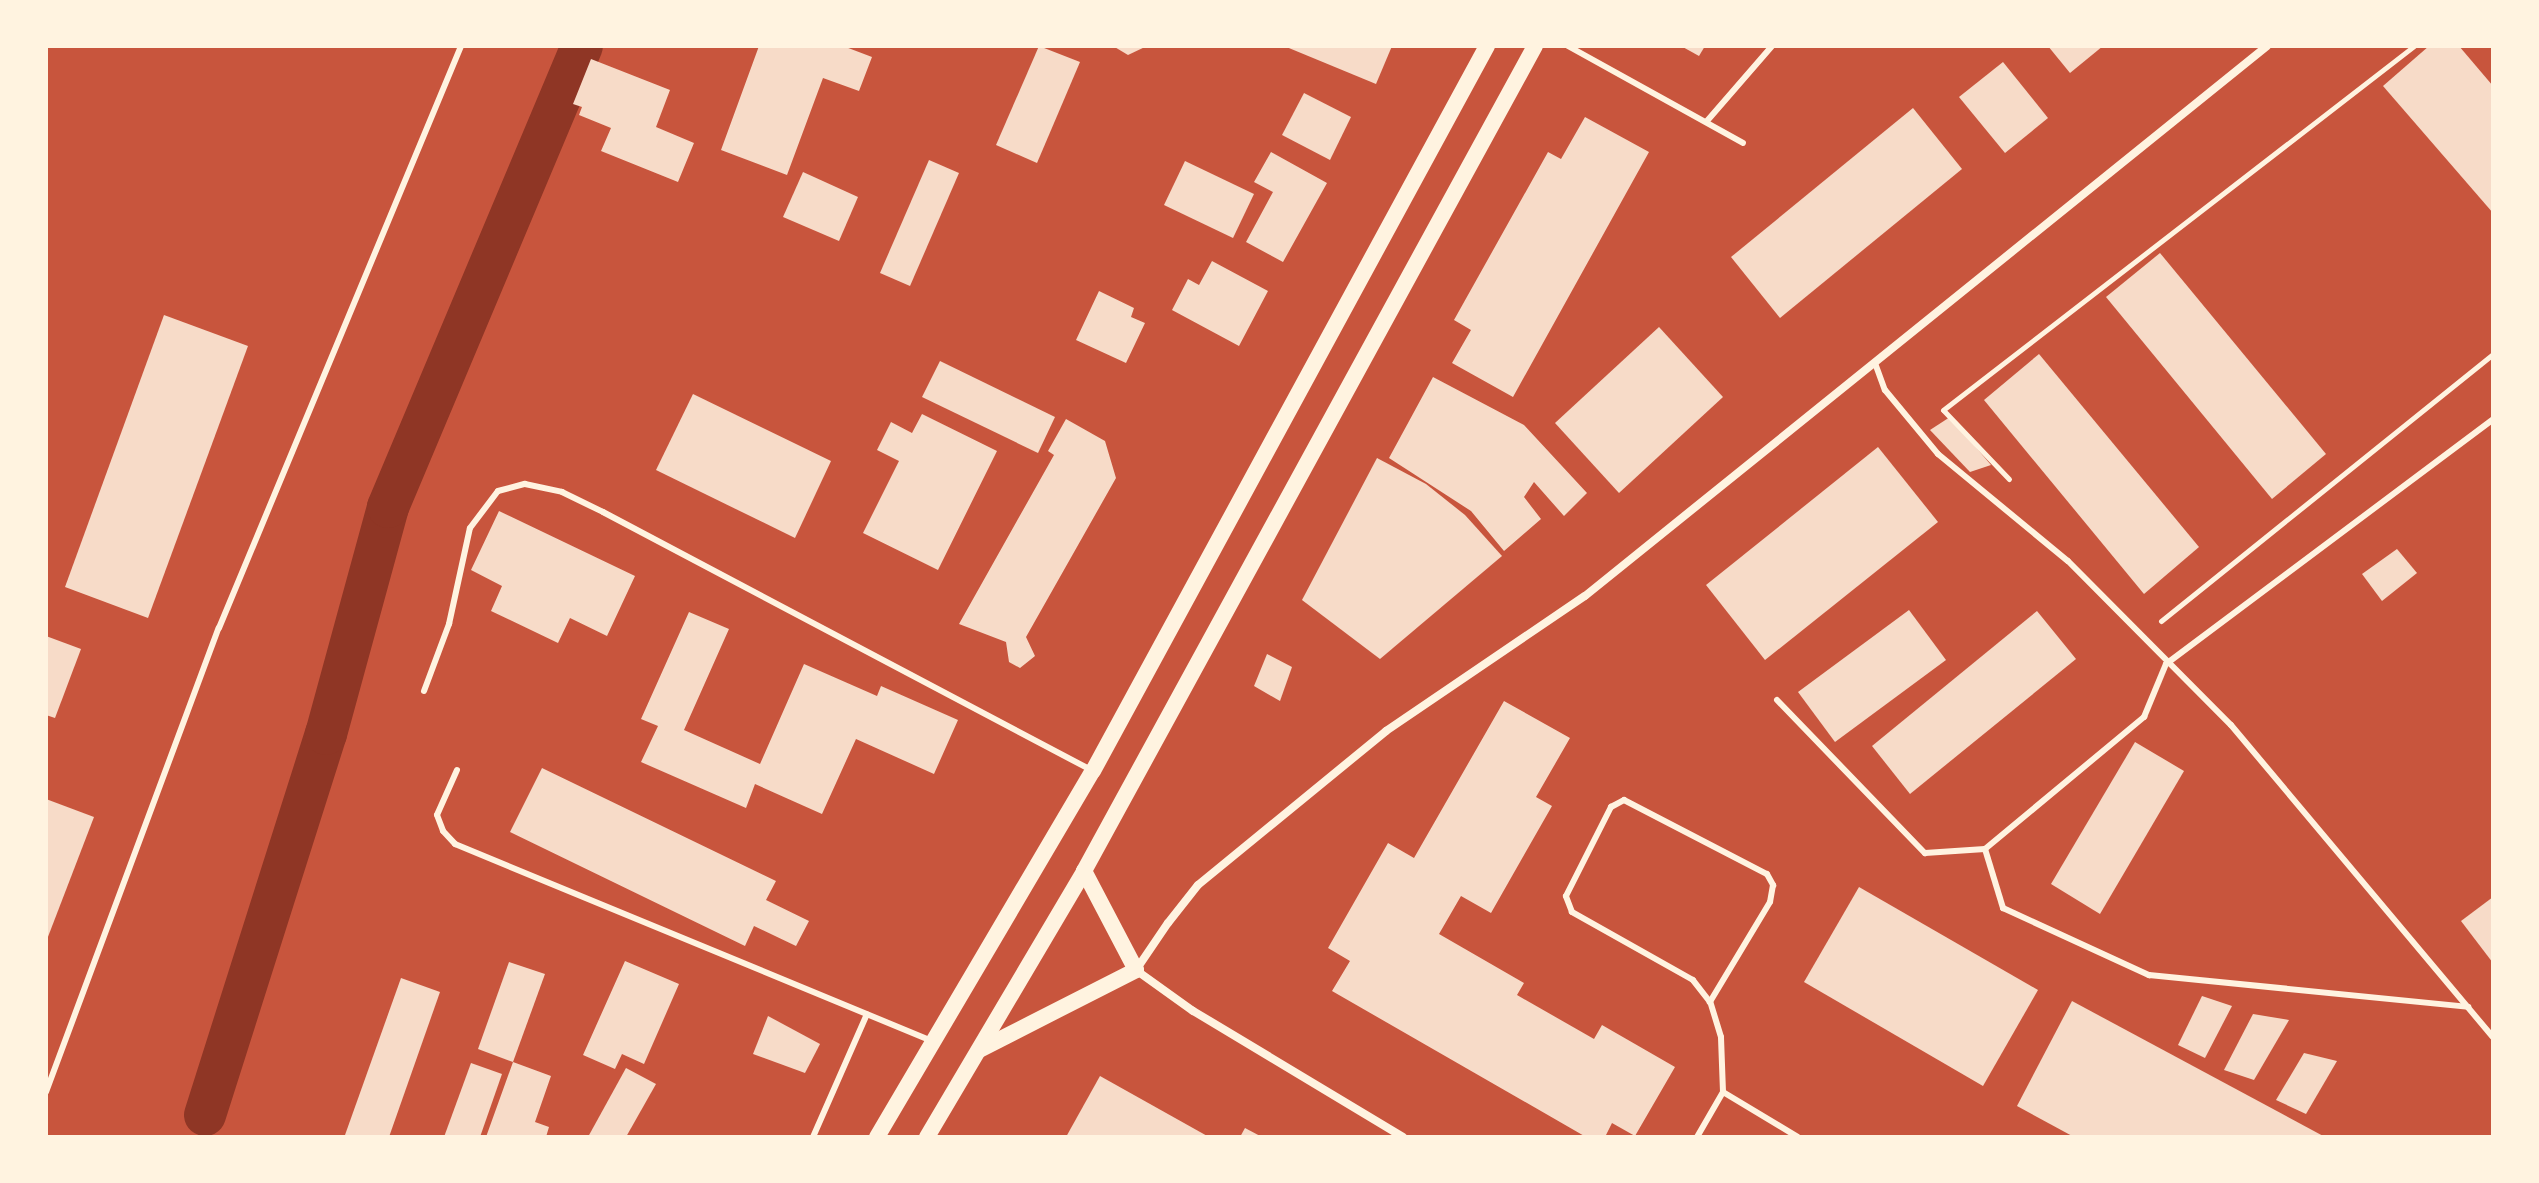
<!DOCTYPE html>
<html>
<head>
<meta charset="utf-8">
<style>
	body { margin:0 }
	#map { position:relative; width:2539px; height:1183px; overflow:hidden; background:#c8553d; font-family:Rubik,sans-serif }
	div>[style] { position:absolute }
	[style*='--x'] { left:calc(var(--x)*1px); top:calc(var(--y)*1px); width:calc(var(--w)*1px); rotate:calc(var(--a)*1deg) }
	.canal>* { height:42px; margin:-21px; padding:0 21px; transform-origin:21px; border-radius:21px; background:#8f3625 }
	.building>* { inset:0; background:#f7dbc8 }
	.path>* { height:5px; margin:-2.5px; padding:0 2.5px; transform-origin:2.5px; border-radius:2.5px; background:#fff3e0 }
	.service>* { height:6px; margin:-3px; padding:0 3px; transform-origin:3px; border-radius:3px; background:#fff3e0 }
	.minor>* { height:8px; margin:-4px; padding:0 4px; transform-origin:4px; border-radius:4px; background:#fff3e0 }
	.secondary>* { height:16px; margin:-8px; padding:0 8px; transform-origin:8px; border-radius:8px; background:#fff3e0 }
	span { translate:-50% -50%; white-space:nowrap; text-align:center; line-height:1.15; -webkit-text-stroke:8px #fff3e0; paint-order:stroke }
	.frame { position:absolute; inset:0; border:48px solid #fff3e0; pointer-events:none }
</style>
</head>
<body>
<div id="map">
	<div class="canal">
		<div style="--x:205;--y:1115;--w:400;--a:-72.4"></div>
		<div style="--x:326;--y:734;--w:235;--a:-74.7"></div>
		<div style="--x:388;--y:507;--w:500;--a:-67.18"></div>
	</div>
	<div class="building">
		<div style="clip-path:polygon(759px 46px,843px 46px,872px 57px,859px 91px,823px 78px,787px 175px,721px 150px)"></div>
		<div style="clip-path:polygon(1039px 46px,1080px 62px,1037px 163px,996px 145px)"></div>
		<div style="clip-path:polygon(1113px 46px,1147px 46px,1128px 55px)"></div>
		<div style="clip-path:polygon(1284px 46px,1392px 46px,1376px 84px)"></div>
		<div style="clip-path:polygon(1681px 46px,1705px 46px,1699px 56px)"></div>
		<div style="clip-path:polygon(2048px 46px,2103px 46px,2070px 73px)"></div>
		<div style="clip-path:polygon(2429px 46px,2459px 46px,2493px 86px,2493px 213px,2383px 86px)"></div>
		<div style="clip-path:polygon(591px 59px,670px 90px,656px 127px,694px 143px,678px 182px,601px 151px,611px 128px,579px 115px,582px 107px,573px 104px)"></div>
		<div style="clip-path:polygon(2003px 62px,2048px 118px,2005px 153px,1959px 97px)"></div>
		<div style="clip-path:polygon(1304px 93px,1351px 117px,1330px 160px,1282px 135px)"></div>
		<div style="clip-path:polygon(1913px 108px,1962px 169px,1780px 318px,1731px 257px)"></div>
		<div style="clip-path:polygon(1585px 117px,1649px 152px,1513px 397px,1452px 363px,1471px 330px,1454px 320px,1548px 152px,1561px 159px)"></div>
		<div style="clip-path:polygon(1271px 152px,1327px 183px,1283px 262px,1246px 242px,1273px 192px,1254px 182px)"></div>
		<div style="clip-path:polygon(929px 160px,959px 173px,910px 286px,880px 273px)"></div>
		<div style="clip-path:polygon(1185px 161px,1254px 194px,1233px 238px,1164px 205px)"></div>
		<div style="clip-path:polygon(803px 172px,858px 197px,839px 241px,783px 217px)"></div>
		<div style="clip-path:polygon(2160px 253px,2326px 454px,2272px 499px,2106px 297px)"></div>
		<div style="clip-path:polygon(1212px 261px,1268px 291px,1239px 346px,1172px 310px,1188px 279px,1199px 285px)"></div>
		<div style="clip-path:polygon(1099px 291px,1134px 308px,1131px 317px,1145px 323px,1126px 363px,1076px 340px)"></div>
		<div style="clip-path:polygon(164px 315px,248px 346px,148px 618px,65px 587px)"></div>
		<div style="clip-path:polygon(1659px 327px,1723px 397px,1619px 493px,1555px 423px)"></div>
		<div style="clip-path:polygon(2039px 354px,2199px 547px,2144px 594px,1984px 400px)"></div>
		<div style="clip-path:polygon(940px 361px,1055px 417px,1038px 453px,922px 397px)"></div>
		<div style="clip-path:polygon(1433px 377px,1524px 425px,1587px 493px,1564px 516px,1534px 482px,1524px 497px,1541px 519px,1504px 551px,1471px 511px,1389px 458px)"></div>
		<div style="clip-path:polygon(693px 394px,831px 461px,795px 538px,656px 470px)"></div>
		<div style="clip-path:polygon(922px 414px,997px 451px,938px 570px,863px 533px,899px 461px,877px 450px,891px 422px,912px 433px)"></div>
		<div style="clip-path:polygon(1950px 417px,1991px 465px,1970px 472px,1930px 430px)"></div>
		<div style="clip-path:polygon(1066px 419px,1105px 441px,1116px 478px,1026px 637px,1035px 656px,1020px 668px,1009px 662px,1006px 642px,959px 624px,1054px 455px,1048px 451px)"></div>
		<div style="clip-path:polygon(1878px 447px,1938px 522px,1765px 660px,1706px 585px)"></div>
		<div style="clip-path:polygon(1377px 458px,1426px 484px,1465px 515px,1502px 556px,1380px 659px,1302px 600px)"></div>
		<div style="clip-path:polygon(499px 511px,635px 576px,607px 636px,570px 618px,558px 643px,491px 611px,502px 586px,471px 570px)"></div>
		<div style="clip-path:polygon(2397px 549px,2417px 573px,2382px 601px,2362px 574px)"></div>
		<div style="clip-path:polygon(1909px 610px,1946px 660px,1835px 742px,1798px 692px)"></div>
		<div style="clip-path:polygon(2037px 611px,2076px 659px,1910px 794px,1872px 746px)"></div>
		<div style="clip-path:polygon(689px 612px,729px 629px,684px 730px,760px 764px,804px 664px,877px 696px,881px 686px,958px 720px,934px 774px,856px 739px,822px 814px,755px 784px,746px 808px,641px 762px,658px 726px,641px 719px)"></div>
		<div style="clip-path:polygon(46px 636px,81px 649px,55px 718px,46px 715px)"></div>
		<div style="clip-path:polygon(1267px 654px,1292px 667px,1280px 701px,1254px 686px)"></div>
		<div style="clip-path:polygon(1504px 701px,1570px 738px,1536px 797px,1552px 806px,1491px 913px,1461px 896px,1439px 934px,1524px 983px,1517px 995px,1594px 1039px,1602px 1025px,1675px 1067px,1635px 1136px,1612px 1123px,1605px 1137px,1586px 1137px,1332px 991px,1350px 961px,1328px 948px,1388px 843px,1414px 858px)"></div>
		<div style="clip-path:polygon(2135px 742px,2184px 771px,2100px 914px,2051px 884px)"></div>
		<div style="clip-path:polygon(542px 768px,776px 881px,766px 900px,809px 921px,796px 946px,754px 926px,745px 946px,510px 832px)"></div>
		<div style="clip-path:polygon(46px 799px,94px 817px,46px 942px)"></div>
		<div style="clip-path:polygon(1859px 887px,2038px 990px,1983px 1086px,1804px 982px)"></div>
		<div style="clip-path:polygon(2493px 897px,2493px 963px,2461px 921px)"></div>
		<div style="clip-path:polygon(625px 961px,679px 984px,644px 1064px,622px 1054px,615px 1069px,583px 1055px)"></div>
		<div style="clip-path:polygon(509px 962px,545px 974px,513px 1062px,478px 1049px)"></div>
		<div style="clip-path:polygon(401px 978px,440px 992px,389px 1137px,350px 1137px,345px 1135px)"></div>
		<div style="clip-path:polygon(2202px 996px,2232px 1006px,2205px 1058px,2178px 1045px)"></div>
		<div style="clip-path:polygon(2072px 1001px,2325px 1137px,2074px 1137px,2017px 1106px)"></div>
		<div style="clip-path:polygon(2253px 1014px,2289px 1020px,2254px 1080px,2224px 1070px)"></div>
		<div style="clip-path:polygon(768px 1016px,820px 1044px,805px 1073px,753px 1054px)"></div>
		<div style="clip-path:polygon(2304px 1053px,2337px 1061px,2306px 1114px,2276px 1100px)"></div>
		<div style="clip-path:polygon(513px 1062px,551px 1076px,535px 1122px,549px 1127px,546px 1137px,486px 1137px)"></div>
		<div style="clip-path:polygon(471px 1063px,502px 1074px,480px 1137px,444px 1137px)"></div>
		<div style="clip-path:polygon(626px 1068px,656px 1084px,626px 1137px,588px 1137px)"></div>
		<div style="clip-path:polygon(1100px 1076px,1209px 1137px,1066px 1137px)"></div>
		<div style="clip-path:polygon(1245px 1128px,1262px 1137px,1240px 1137px)"></div>
	</div>
	<div class="path">
		<div style="--x:2009;--y:479;--w:95;--a:-133.7"></div>
		<div style="--x:1943;--y:410;--w:595;--a:-37.7"></div>
		<div style="--x:2161;--y:621;--w:426;--a:-38.8"></div>
	</div>
	<div class="service">
		<div style="--x:1568;--y:46;--w:200;--a:29"></div>
		<div style="--x:1707;--y:121;--w:99;--a:-49.1"></div>
		<div style="--x:1875;--y:363;--w:29;--a:70"></div>
		<div style="--x:1885;--y:390;--w:83;--a:50.4"></div>
		<div style="--x:1938;--y:454;--w:168;--a:39.5"></div>
		<div style="--x:2068;--y:561;--w:231;--a:45.2"></div>
		<div style="--x:2231;--y:725;--w:407;--a:50"></div>
		<div style="--x:424;--y:691;--w:72;--a:-69.5"></div>
		<div style="--x:449;--y:624;--w:98;--a:-77.7"></div>
		<div style="--x:470;--y:528;--w:46;--a:-52.9"></div>
		<div style="--x:498;--y:491;--w:28;--a:-15"></div>
		<div style="--x:525;--y:484;--w:38;--a:12"></div>
		<div style="--x:562;--y:492;--w:46;--a:26"></div>
		<div style="--x:603;--y:512;--w:552;--a:27.86"></div>
		<div style="--x:1777;--y:700;--w:213;--a:46"></div>
		<div style="--x:1925;--y:853;--w:60;--a:-3.8"></div>
		<div style="--x:1985;--y:849;--w:207;--a:-39.7"></div>
		<div style="--x:2144;--y:717;--w:57;--a:-67.5"></div>
		<div style="--x:2166;--y:664;--w:409;--a:-36.8"></div>
		<div style="--x:457;--y:770;--w:49;--a:114"></div>
		<div style="--x:437;--y:815;--w:17;--a:69"></div>
		<div style="--x:443;--y:831;--w:18;--a:47"></div>
		<div style="--x:455;--y:844;--w:516;--a:22.44"></div>
		<div style="--x:1985;--y:849;--w:62;--a:73"></div>
		<div style="--x:2003;--y:908;--w:161;--a:24.7"></div>
		<div style="--x:2149;--y:975;--w:321;--a:5.7"></div>
		<div style="--x:46;--y:1092;--w:495;--a:-69.6"></div>
		<div style="--x:219;--y:628;--w:630;--a:-67.42"></div>
		<div style="--x:1723;--y:1092;--w:87;--a:31"></div>
		<div style="--x:813;--y:1137;--w:134;--a:-66.3"></div>
		<div style="--x:1697;--y:1137;--w:52;--a:-60"></div>
		<div style="--x:1723;--y:1092;--w:55;--a:-92.1"></div>
		<div style="--x:1721;--y:1037;--w:37;--a:-107"></div>
		<div style="--x:1710;--y:1002;--w:28;--a:-128"></div>
		<div style="--x:1693;--y:980;--w:139;--a:-150.7"></div>
		<div style="--x:1572;--y:912;--w:17;--a:-111"></div>
		<div style="--x:1566;--y:896;--w:100;--a:-63.2"></div>
		<div style="--x:1611;--y:807;--w:15;--a:-28"></div>
		<div style="--x:1624;--y:800;--w:161;--a:27.4"></div>
		<div style="--x:1767;--y:874;--w:13;--a:61"></div>
		<div style="--x:1773;--y:885;--w:17;--a:100"></div>
		<div style="--x:1770;--y:902;--w:117;--a:121"></div>
	</div>
	<div class="minor">
		<div style="--x:1403;--y:1137;--w:245;--a:-149"></div>
		<div style="--x:1193;--y:1011;--w:70;--a:-144.3"></div>
		<div style="--x:1136;--y:970;--w:57;--a:-55.8"></div>
		<div style="--x:1168;--y:923;--w:48;--a:-51.7"></div>
		<div style="--x:1198;--y:885;--w:243;--a:-39.3"></div>
		<div style="--x:1386;--y:731;--w:240;--a:-34.2"></div>
		<div style="--x:1585;--y:596;--w:876;--a:-38.88"></div>
	</div>
	<div class="secondary">
		<div style="--x:981;--y:1049;--w:174;--a:-27"></div>
		<div style="--x:1136;--y:970;--w:112;--a:-117.7"></div>
		<div style="--x:877;--y:1137;--w:425;--a:-59.5"></div>
		<div style="--x:1093;--y:771;--w:825;--a:-61.48"></div>
		<div style="--x:927;--y:1137;--w:309;--a:-59.4"></div>
		<div style="--x:1084;--y:871;--w:940;--a:-61.34"></div>
	</div>
	<div class="frame"></div>
</div>
</body>
</html>
